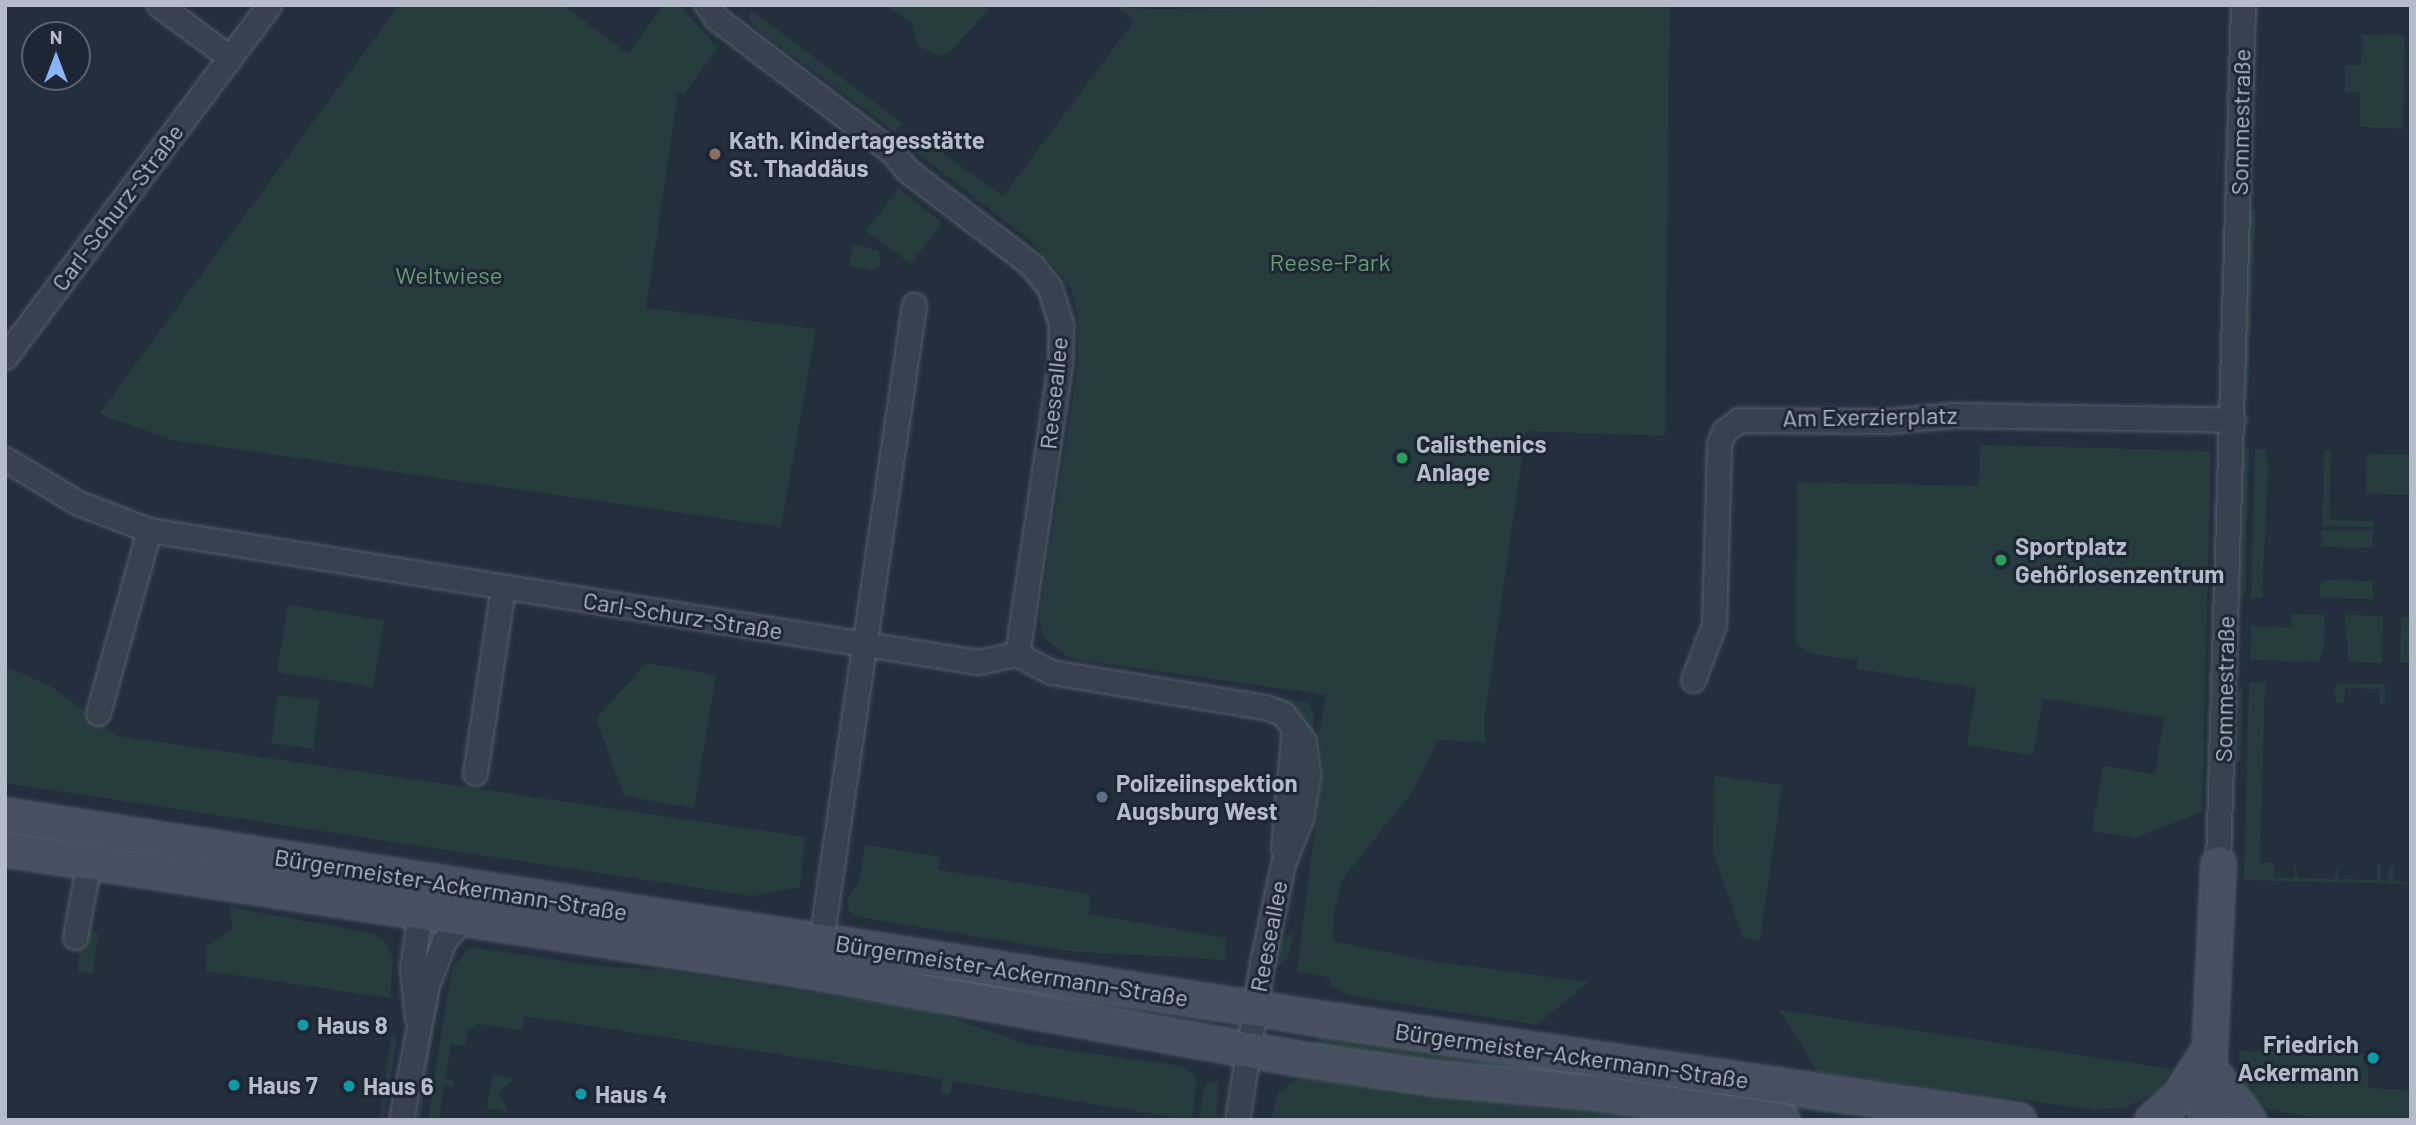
<!DOCTYPE html>
<html>
<head>
<meta charset="utf-8">
<style>
	body { margin:0 }
	#map { position:relative; width:2416px; height:1125px; overflow:hidden; background:#242f3e; font-family:Barlow,sans-serif }
	div>[style] { position:absolute }
	[style*='--x'] { left:calc(var(--x)*1px); top:calc(var(--y)*1px); width:calc(var(--w)*1px); rotate:calc(var(--a)*1deg) }
	.green>* { inset:0; background:#263c3f }
	.roads { filter:drop-shadow(0 0 2px #565f6c) drop-shadow(0 0 2px #565f6c) }
	.street>* { height:23px; margin:-11.5px; padding:0 11.5px; transform-origin:11.5px; border-radius:11.5px; background:#38414e }
	.secondary>* { height:33px; margin:-16.5px; padding:0 16.5px; transform-origin:16.5px; border-radius:16.5px; background:#465061 }
	.dots>* { width:19px; height:19px; translate:-50% -50%; box-sizing:border-box; border:4px solid #1d2633; border-radius:50% }
	span { translate:-50% -50%; white-space:nowrap; text-align:center; line-height:1.15; -webkit-text-stroke:6px #1d2633; paint-order:stroke }
	.street-label { font-size:24px; color:#b4bcc9 }
	.poi-label { font-size:24px; color:#b4bcc9; font-weight:700 }
	.left { translate:0 -50%; text-align:left }
	.right { translate:-100% -50%; text-align:right }
	.park-label { font-size:24px; color:#6b9a76 }
	.frame { position:absolute; inset:0; border:7px solid #b4bcc9; pointer-events:none }
	.north { position:absolute; left:21px; top:21px; width:70px; height:70px; box-sizing:border-box; background:#1d2633; border:2px solid #59626f; border-radius:50%; rotate:0deg; font-size:19px; font-weight:700; line-height:28px; text-align:center; color:#b4bcc9 }
	.north::after { content:''; display:block; margin:auto; width:24px; height:32px; background:#8ab4f8; clip-path:polygon(50% 0,100% 100%,50% 72%,0 100%) }
</style>
</head>
<body>
<div id="map">
	<div class="green">
		<div style="clip-path:polygon(399px 5px,563px 5px,628px 54px,662px 7px,680px 5px,718px 48px,683px 95px,678px 93px,646px 308px,816px 329px,781px 527px,173px 440px,99px 414px)"></div>
		<div style="clip-path:polygon(884px 5px,985px 5px,989px 9px,949px 53px,937px 56px,917px 44px,912px 22px)"></div>
		<div style="clip-path:polygon(1114px 5px,1143px 9px,1670px 5px,1665px 436px,1526px 431px,1485px 715px,1485px 742px,1438px 740px,1413px 791px,1342px 880px,1334px 911px,1333px 941px,1424px 960px,1588px 982px,1537px 1025px,1346px 995px,1332px 987px,1328px 977px,1297px 972px,1323px 765px,1319px 734px,1326px 695px,1080px 660px,1065px 655px,1043px 636px,1039px 619px,1078px 363px,1078px 318px,1071px 288px,1032px 242px,908px 146px,917px 135px,1003px 196px,1134px 21px)"></div>
		<div style="clip-path:polygon(751px 10px,902px 123px,895px 132px,752px 25px,748px 17px)"></div>
		<div style="clip-path:polygon(2362px 34px,2405px 35px,2403px 129px,2360px 127px,2360px 93px,2345px 92px,2345px 65px,2361px 65px)"></div>
		<div style="clip-path:polygon(899px 188px,942px 223px,911px 264px,866px 231px)"></div>
		<div style="clip-path:polygon(2249px 209px,2256px 210px,2248px 386px,2245px 385px)"></div>
		<div style="clip-path:polygon(853px 243px,878px 251px,881px 266px,870px 271px,849px 266px)"></div>
		<div style="clip-path:polygon(991px 246px,1035px 284px,1050px 319px,1054px 360px,1046px 357px,1047px 331px,1037px 297px,1012px 267px,989px 250px)"></div>
		<div style="clip-path:polygon(1980px 445px,2211px 451px,2202px 812px,2135px 838px,2092px 831px,2103px 766px,2155px 774px,2164px 718px,2043px 698px,2033px 755px,1967px 745px,1976px 688px,1858px 669px,1857px 660px,1813px 654px,1796px 645px,1797px 482px,1978px 486px)"></div>
		<div style="clip-path:polygon(2243px 448px,2249px 448px,2245px 596px,2232px 596px,2234px 569px,2240px 565px)"></div>
		<div style="clip-path:polygon(2255px 449px,2265px 449px,2268px 465px,2262px 598px,2251px 598px)"></div>
		<div style="clip-path:polygon(2324px 450px,2331px 450px,2329px 520px,2373px 521px,2373px 527px,2322px 526px)"></div>
		<div style="clip-path:polygon(2367px 454px,2411px 455px,2411px 495px,2366px 494px)"></div>
		<div style="clip-path:polygon(2322px 530px,2373px 530px,2373px 548px,2321px 547px)"></div>
		<div style="clip-path:polygon(2327px 580px,2373px 581px,2373px 599px,2320px 598px,2320px 584px)"></div>
		<div style="clip-path:polygon(288px 605px,384px 621px,373px 687px,277px 672px)"></div>
		<div style="clip-path:polygon(2291px 614px,2325px 615px,2324px 649px,2318px 662px,2250px 660px,2251px 626px,2290px 627px)"></div>
		<div style="clip-path:polygon(2345px 615px,2383px 616px,2382px 663px,2348px 662px)"></div>
		<div style="clip-path:polygon(2401px 617px,2411px 617px,2411px 663px,2400px 663px)"></div>
		<div style="clip-path:polygon(646px 663px,716px 675px,694px 808px,624px 796px,596px 719px)"></div>
		<div style="clip-path:polygon(5px 666px,52px 687px,118px 736px,805px 837px,800px 887px,752px 896px,5px 783px)"></div>
		<div style="clip-path:polygon(2243px 682px,2241px 762px,2236px 762px,2236px 699px)"></div>
		<div style="clip-path:polygon(2249px 682px,2265px 682px,2260px 863px,2274px 863px,2274px 878px,2294px 878px,2295px 863px,2298px 878px,2334px 879px,2338px 864px,2339px 879px,2376px 880px,2377px 865px,2381px 865px,2381px 880px,2388px 881px,2389px 866px,2394px 866px,2393px 880px,2411px 884px,2244px 880px)"></div>
		<div style="clip-path:polygon(2338px 683px,2385px 684px,2385px 704px,2379px 704px,2379px 689px,2345px 688px,2344px 703px,2337px 703px,2334px 690px)"></div>
		<div style="clip-path:polygon(278px 695px,319px 700px,313px 749px,271px 743px)"></div>
		<div style="clip-path:polygon(1271px 696px,1309px 703px,1314px 713px,1312px 737px,1299px 715px)"></div>
		<div style="clip-path:polygon(1714px 776px,1782px 785px,1760px 940px,1743px 938px,1713px 852px)"></div>
		<div style="clip-path:polygon(865px 845px,940px 857px,939px 870px,1090px 894px,1089px 914px,1226px 938px,1225px 960px,1066px 951px,859px 917px,849px 911px,847px 901px,860px 879px)"></div>
		<div style="clip-path:polygon(230px 907px,375px 934px,387px 944px,393px 958px,390px 998px,206px 971px,207px 946px,233px 928px)"></div>
		<div style="clip-path:polygon(79px 928px,98px 933px,93px 974px,78px 972px)"></div>
		<div style="clip-path:polygon(1293px 933px,1288px 958px,1275px 968px,1279px 942px)"></div>
		<div style="clip-path:polygon(471px 947px,597px 966px,665px 970px,936px 1012px,1029px 1045px,1182px 1066px,1194px 1075px,1196px 1084px,1192px 1120px,953px 1081px,950px 1095px,941px 1093px,942px 1079px,524px 1016px,522px 1030px,478px 1024px,469px 1031px,464px 1046px,451px 1044px,445px 1079px,454px 1081px,453px 1086px,444px 1085px,439px 1119px,445px 1120px,428px 1120px,452px 967px)"></div>
		<div style="clip-path:polygon(443px 975px,420px 1120px,417px 1120px,436px 989px)"></div>
		<div style="clip-path:polygon(1779px 1010px,2172px 1069px,2160px 1090px,2124px 1108px,2095px 1110px,1818px 1072px)"></div>
		<div style="clip-path:polygon(392px 1033px,397px 1038px,384px 1120px,379px 1120px)"></div>
		<div style="clip-path:polygon(1318px 1035px,1463px 1058px,1928px 1120px,1822px 1113px,1316px 1049px)"></div>
		<div style="clip-path:polygon(2239px 1051px,2369px 1054px,2368px 1088px,2411px 1090px,2411px 1120px,2326px 1120px,2261px 1107px,2241px 1085px)"></div>
		<div style="clip-path:polygon(492px 1075px,514px 1079px,498px 1093px,509px 1112px,487px 1108px)"></div>
		<div style="clip-path:polygon(1297px 1079px,1530px 1102px,1660px 1120px,1271px 1120px,1278px 1093px)"></div>
		<div style="clip-path:polygon(1210px 1081px,1218px 1082px,1216px 1120px,1199px 1120px,1204px 1088px)"></div>
	</div>
	<div class="roads">
		<div class="street">
			<div style="--x:159;--y:5;--w:87;--a:36.6"></div>
			<div style="--x:707;--y:5;--w:16;--a:55"></div>
			<div style="--x:716;--y:18;--w:221;--a:37.3"></div>
			<div style="--x:892;--y:152;--w:25;--a:50"></div>
			<div style="--x:908;--y:171;--w:156;--a:37.2"></div>
			<div style="--x:1032;--y:265;--w:29;--a:52"></div>
			<div style="--x:1050;--y:288;--w:39;--a:73"></div>
			<div style="--x:1061;--y:325;--w:39;--a:91"></div>
			<div style="--x:1060;--y:364;--w:293;--a:98.4"></div>
			<div style="--x:1017;--y:654;--w:38;--a:28"></div>
			<div style="--x:1051;--y:672;--w:217;--a:9.3"></div>
			<div style="--x:1265;--y:707;--w:19;--a:21"></div>
			<div style="--x:1283;--y:714;--w:34;--a:52"></div>
			<div style="--x:1304;--y:741;--w:34;--a:83"></div>
			<div style="--x:1308;--y:775;--w:44;--a:99.2"></div>
			<div style="--x:1301;--y:818;--w:49;--a:111.4"></div>
			<div style="--x:1283;--y:864;--w:101;--a:102"></div>
			<div style="--x:1262;--y:963;--w:159;--a:99"></div>
			<div style="--x:5;--y:357;--w:440;--a:-53.1"></div>
			<div style="--x:5;--y:459;--w:85;--a:31.1"></div>
			<div style="--x:78;--y:503;--w:76;--a:20.8"></div>
			<div style="--x:149;--y:530;--w:839;--a:9.05"></div>
			<div style="--x:978;--y:662;--w:40;--a:-12"></div>
			<div style="--x:1693;--y:680;--w:59;--a:-69.1"></div>
			<div style="--x:1714;--y:625;--w:181;--a:-88.4"></div>
			<div style="--x:1719;--y:444;--w:14;--a:-69"></div>
			<div style="--x:1724;--y:431;--w:19;--a:-36"></div>
			<div style="--x:1739;--y:420;--w:148;--a:0.4"></div>
			<div style="--x:1887;--y:421;--w:67;--a:-5.1"></div>
			<div style="--x:1954;--y:415;--w:279;--a:1"></div>
			<div style="--x:98;--y:713;--w:190;--a:-74.4"></div>
			<div style="--x:475;--y:773;--w:188;--a:-81.4"></div>
			<div style="--x:1283;--y:849;--w:122;--a:-84.8"></div>
			<div style="--x:2218;--y:863;--w:858;--a:-88.33"></div>
			<div style="--x:75;--y:937;--w:76;--a:-79.4"></div>
			<div style="--x:821;--y:941;--w:643;--a:-81.68"></div>
			<div style="--x:417;--y:1018;--w:50;--a:-95.7"></div>
			<div style="--x:412;--y:968;--w:57;--a:-81.9"></div>
			<div style="--x:420;--y:912;--w:13;--a:-45"></div>
			<div style="--x:401;--y:1120;--w:137;--a:-79.1"></div>
			<div style="--x:427;--y:985;--w:47;--a:-68.9"></div>
			<div style="--x:444;--y:941;--w:30;--a:-49"></div>
		</div>
		<div class="secondary">
			<div style="--x:5;--y:815;--w:1322;--a:8.79"></div>
			<div style="--x:1311;--y:1017;--w:715;--a:8.28"></div>
			<div style="--x:5;--y:849;--w:797;--a:8.59"></div>
			<div style="--x:793;--y:968;--w:517;--a:10.14"></div>
			<div style="--x:1302;--y:1059;--w:135;--a:8.1"></div>
			<div style="--x:1436;--y:1078;--w:159;--a:5.1"></div>
			<div style="--x:1594;--y:1092;--w:190;--a:8.5"></div>
			<div style="--x:2207;--y:1065;--w:69;--a:53.3"></div>
			<div style="--x:2152;--y:1120;--w:35;--a:-41"></div>
			<div style="--x:2178;--y:1097;--w:54;--a:-57.2"></div>
			<div style="--x:2206;--y:1120;--w:257;--a:-87.3"></div>
		</div>
	</div>
	<div class="dots">
		<div style="left:715px;top:154px;background:#8d6e63"></div>
		<div style="left:1402px;top:458px;background:#2e9e5b"></div>
		<div style="left:2001px;top:560px;background:#2e9e5b"></div>
		<div style="left:1102px;top:797px;background:#5c6f8a"></div>
		<div style="left:303px;top:1025px;background:#0f9aa8"></div>
		<div style="left:2373px;top:1058px;background:#0f9aa8"></div>
		<div style="left:234px;top:1085px;background:#0f9aa8"></div>
		<div style="left:349px;top:1086px;background:#0f9aa8"></div>
		<div style="left:581px;top:1094px;background:#0f9aa8"></div>
	</div>
	<div class="street-label">
		<span style="left:2240px;top:122px;rotate:-89deg">Sommestraße</span>
		<span style="left:117px;top:207px;rotate:-53deg">Carl-Schurz-Straße</span>
		<span style="left:1053px;top:393px;rotate:-84deg">Reeseallee</span>
		<span style="left:1870px;top:416px;rotate:-1deg">Am Exerzierplatz</span>
		<span style="left:683px;top:615px;rotate:9deg">Carl-Schurz-Straße</span>
		<span style="left:2224px;top:689px;rotate:-89deg">Sommestraße</span>
		<span style="left:451px;top:884px;rotate:9deg">Bürgermeister-Ackermann-Straße</span>
		<span style="left:1268px;top:936px;rotate:-79deg">Reeseallee</span>
		<span style="left:1012px;top:970px;rotate:9deg">Bürgermeister-Ackermann-Straße</span>
		<span style="left:1572px;top:1055px;rotate:8deg">Bürgermeister-Ackermann-Straße</span>
	</div>
	<div class="poi-label">
		<span class="left" style="left:729px;top:154px">Kath. Kindertagesstätte<br>St. Thaddäus</span>
		<span class="left" style="left:1416px;top:458px">Calisthenics<br>Anlage</span>
		<span class="left" style="left:2015px;top:560px">Sportplatz<br>Gehörlosenzentrum</span>
		<span class="left" style="left:1116px;top:797px">Polizeiinspektion<br>Augsburg West</span>
		<span class="left" style="left:317px;top:1025px">Haus 8</span>
		<span class="right" style="left:2359px;top:1058px">Friedrich<br>Ackermann</span>
		<span class="left" style="left:248px;top:1085px">Haus 7</span>
		<span class="left" style="left:363px;top:1086px">Haus 6</span>
		<span class="left" style="left:595px;top:1094px">Haus 4</span>
	</div>
	<div class="park-label">
		<span style="left:1330px;top:262px">Reese-Park</span>
		<span style="left:449px;top:275px">Weltwiese</span>
	</div>
	<div class="frame"></div>
	<div class="north">N</div>
</div>
</body>
</html>
